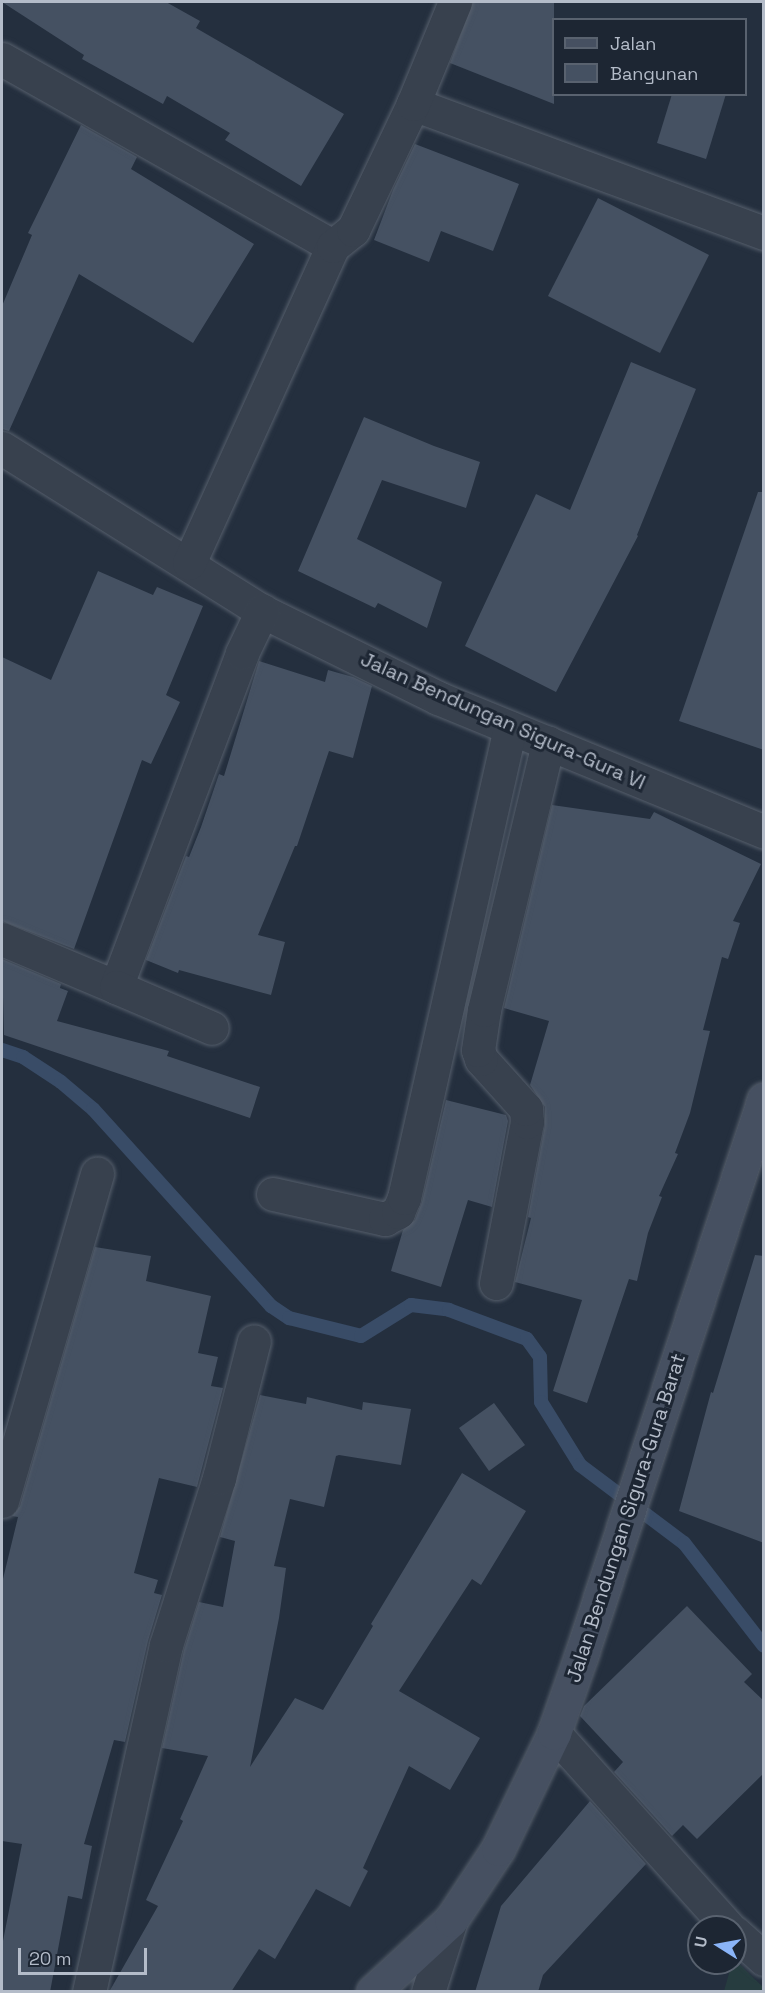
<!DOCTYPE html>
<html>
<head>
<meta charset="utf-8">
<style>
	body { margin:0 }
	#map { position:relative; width:765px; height:1993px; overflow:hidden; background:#242f3e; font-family:"Space Grotesk",sans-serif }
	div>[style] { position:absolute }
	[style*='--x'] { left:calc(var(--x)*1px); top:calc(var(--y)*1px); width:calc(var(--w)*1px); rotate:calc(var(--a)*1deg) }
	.green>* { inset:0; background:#263c3f }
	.stream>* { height:14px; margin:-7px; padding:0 7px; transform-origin:7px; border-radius:7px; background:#394c67 }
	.building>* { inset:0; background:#455162 }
	.roads { filter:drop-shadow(0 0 2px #565f6c) drop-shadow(0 0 2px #565f6c) }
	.street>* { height:33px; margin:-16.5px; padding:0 16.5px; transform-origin:16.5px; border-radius:16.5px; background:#38414e }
	.secondary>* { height:33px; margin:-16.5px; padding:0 16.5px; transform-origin:16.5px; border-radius:16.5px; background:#465061 }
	span { translate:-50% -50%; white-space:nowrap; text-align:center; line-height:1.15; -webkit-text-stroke:6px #1d2633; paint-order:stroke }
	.street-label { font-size:20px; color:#b4bcc9 }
	.frame { position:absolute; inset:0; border:3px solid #b4bcc9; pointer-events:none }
	.legend { position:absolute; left:552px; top:18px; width:195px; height:78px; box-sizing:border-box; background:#1d2633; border:2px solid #59626f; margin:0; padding:8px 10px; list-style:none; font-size:18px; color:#b4bcc9 }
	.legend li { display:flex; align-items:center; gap:12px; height:30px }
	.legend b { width:30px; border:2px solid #59626f }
	.north { position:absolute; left:687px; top:1915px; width:60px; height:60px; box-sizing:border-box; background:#1d2633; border:2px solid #59626f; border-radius:50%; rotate:281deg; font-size:16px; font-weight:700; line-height:24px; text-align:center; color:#b4bcc9 }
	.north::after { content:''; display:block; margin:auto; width:21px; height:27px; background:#8ab4f8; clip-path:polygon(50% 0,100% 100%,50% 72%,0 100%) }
	.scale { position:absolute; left:18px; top:1948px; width:129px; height:27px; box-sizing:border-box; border:3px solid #b4bcc9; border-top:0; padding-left:8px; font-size:18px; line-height:21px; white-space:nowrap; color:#b4bcc9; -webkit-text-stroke:4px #1d2633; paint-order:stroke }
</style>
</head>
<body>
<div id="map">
	<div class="green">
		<div style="clip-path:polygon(735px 1960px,763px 1987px,763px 1991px,724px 1991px,732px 1963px,735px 1963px)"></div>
	</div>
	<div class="stream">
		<div style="--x:2;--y:1050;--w:22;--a:18"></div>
		<div style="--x:23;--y:1057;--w:45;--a:33.3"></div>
		<div style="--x:61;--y:1082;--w:42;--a:40.2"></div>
		<div style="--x:93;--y:1109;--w:266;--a:47.9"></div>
		<div style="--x:271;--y:1306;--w:22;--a:34"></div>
		<div style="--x:289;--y:1318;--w:74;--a:14"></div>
		<div style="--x:361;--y:1336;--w:59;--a:-31.8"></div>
		<div style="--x:411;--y:1305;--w:38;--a:7"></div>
		<div style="--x:449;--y:1310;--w:83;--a:20.4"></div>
		<div style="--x:527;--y:1339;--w:22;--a:54"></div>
		<div style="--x:540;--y:1357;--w:45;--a:88.7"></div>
		<div style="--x:541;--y:1402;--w:74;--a:58.2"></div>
		<div style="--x:580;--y:1465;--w:130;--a:36.9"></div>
		<div style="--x:684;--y:1543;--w:130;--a:52.2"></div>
	</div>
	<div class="building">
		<div style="clip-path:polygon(2px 2px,166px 2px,200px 21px,196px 28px,344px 114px,301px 186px,225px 140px,230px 133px,167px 96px,163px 104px,82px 59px,84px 55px)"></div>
		<div style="clip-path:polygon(473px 2px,554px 2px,554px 104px,450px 63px)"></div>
		<div style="clip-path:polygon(672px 94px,726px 94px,706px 159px,657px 143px)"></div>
		<div style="clip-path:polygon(81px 125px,137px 157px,131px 169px,254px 244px,193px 343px,79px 274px,9px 431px,2px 429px,2px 306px,32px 235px,28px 233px)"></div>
		<div style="clip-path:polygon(415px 144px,519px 184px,493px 251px,441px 231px,429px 262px,374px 240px,393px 190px)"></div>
		<div style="clip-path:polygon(598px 198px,709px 255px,660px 353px,548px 296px)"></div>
		<div style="clip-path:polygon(631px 362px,696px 389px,637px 535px,638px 536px,556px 692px,465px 646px,536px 494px,570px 510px)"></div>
		<div style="clip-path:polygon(364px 417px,434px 446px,480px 462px,466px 508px,382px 480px,357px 539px,442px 582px,427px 628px,378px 603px,375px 608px,298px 571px)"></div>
		<div style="clip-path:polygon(758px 492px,764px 492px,764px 750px,679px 721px)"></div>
		<div style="clip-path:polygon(98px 571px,153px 595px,157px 587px,203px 606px,166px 695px,180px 702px,151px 764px,142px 760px,74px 949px,2px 921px,2px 657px,51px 680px)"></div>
		<div style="clip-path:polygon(259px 661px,325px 682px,328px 670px,353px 677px,372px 686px,353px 758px,329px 751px,297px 846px,295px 846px,258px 935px,285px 942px,271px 995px,179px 970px,178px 973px,146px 960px,186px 856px,189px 857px,201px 827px,219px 774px,224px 776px)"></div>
		<div style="clip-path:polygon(552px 805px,650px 819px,654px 812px,761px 864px,733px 921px,740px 923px,728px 959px,722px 957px,703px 1030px,710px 1031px,690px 1113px,675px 1153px,678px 1154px,659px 1196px,662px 1197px,648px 1233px,637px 1281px,629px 1279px,587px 1403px,553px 1391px,582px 1300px,515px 1282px,531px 1218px,528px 1217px,545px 1125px,545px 1107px,530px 1085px,549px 1021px,504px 1008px)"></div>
		<div style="clip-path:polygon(2px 959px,61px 984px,60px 988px,68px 991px,57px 1021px,169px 1051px,167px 1056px,260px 1087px,250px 1118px,4px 1035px)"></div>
		<div style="clip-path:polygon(446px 1100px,506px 1115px,508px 1121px,492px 1207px,468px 1200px,441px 1287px,391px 1271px,403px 1230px,415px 1220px,422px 1202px)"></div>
		<div style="clip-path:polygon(95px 1247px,151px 1256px,146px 1281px,211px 1296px,198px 1353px,218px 1357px,211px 1386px,223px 1388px,197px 1487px,159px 1478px,134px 1573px,158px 1580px,154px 1593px,162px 1595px,148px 1641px,125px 1742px,114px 1740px,84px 1844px,92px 1846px,82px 1899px,68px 1896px,50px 1992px,2px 1992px,2px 1946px,22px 1844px,2px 1841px,2px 1583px,18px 1517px,12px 1516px,20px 1506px)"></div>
		<div style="clip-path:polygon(755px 1255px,764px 1256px,764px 1543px,679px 1511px,711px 1392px,713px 1393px)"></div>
		<div style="clip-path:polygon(260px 1395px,306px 1404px,307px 1397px,362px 1410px,363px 1402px,411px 1409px,401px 1465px,339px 1455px,336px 1456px,324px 1507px,290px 1499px,274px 1566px,286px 1568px,279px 1618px,250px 1767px,295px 1698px,323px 1710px,373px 1626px,371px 1624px,462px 1473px,526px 1511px,481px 1585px,472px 1579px,399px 1691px,480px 1738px,450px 1790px,409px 1766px,363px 1868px,368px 1871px,350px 1907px,316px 1889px,275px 1959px,259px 1949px,231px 1992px,109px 1992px,158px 1906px,146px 1900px,183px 1821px,180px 1819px,208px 1756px,162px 1748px,184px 1650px,199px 1602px,223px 1607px,235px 1541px,220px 1537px)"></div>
		<div style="clip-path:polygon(494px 1403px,525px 1445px,489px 1471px,459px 1428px)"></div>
		<div style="clip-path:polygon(687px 1606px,752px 1674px,744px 1682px,764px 1701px,764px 1773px,697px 1839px,683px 1825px,672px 1836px,614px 1772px,623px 1762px,580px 1716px,584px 1706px)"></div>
		<div style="clip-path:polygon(590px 1801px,646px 1864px,543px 1975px,538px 1992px,475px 1992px,501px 1906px)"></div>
	</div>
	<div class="roads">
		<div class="street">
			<div style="--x:2;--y:59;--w:380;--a:29.5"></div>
			<div style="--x:413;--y:104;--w:374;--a:20.2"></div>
			<div style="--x:2;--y:448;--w:307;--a:32.1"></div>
			<div style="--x:262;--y:611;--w:196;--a:26.3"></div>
			<div style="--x:438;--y:698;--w:352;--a:22.3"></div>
			<div style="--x:189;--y:563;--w:348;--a:-65.6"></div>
			<div style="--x:333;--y:246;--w:26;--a:-39"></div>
			<div style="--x:353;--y:230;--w:140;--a:-64.5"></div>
			<div style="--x:413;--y:104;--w:110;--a:-67.6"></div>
			<div style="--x:2;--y:939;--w:124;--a:22.8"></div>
			<div style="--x:116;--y:987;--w:357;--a:-69.3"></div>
			<div style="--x:242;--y:653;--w:47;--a:-64.5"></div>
			<div style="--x:116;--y:987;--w:104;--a:23.1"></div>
			<div style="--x:273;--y:1194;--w:115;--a:12.6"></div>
			<div style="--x:385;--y:1219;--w:15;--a:-28"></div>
			<div style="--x:398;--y:1212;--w:15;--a:-67"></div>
			<div style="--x:404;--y:1198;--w:482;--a:-77.3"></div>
			<div style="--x:496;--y:1283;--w:164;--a:-79.1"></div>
			<div style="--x:527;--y:1122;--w:13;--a:-94"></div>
			<div style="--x:526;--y:1109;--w:67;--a:-132"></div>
			<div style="--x:481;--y:1059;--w:9;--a:-108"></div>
			<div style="--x:478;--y:1050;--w:40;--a:-81.5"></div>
			<div style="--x:484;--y:1010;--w:275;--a:-76.5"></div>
			<div style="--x:2;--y:1501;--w:341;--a:-73.8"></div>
			<div style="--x:554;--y:1733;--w:261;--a:48.1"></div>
			<div style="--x:735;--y:1933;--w:39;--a:42"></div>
			<div style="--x:89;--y:1992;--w:355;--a:-77.5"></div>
			<div style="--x:166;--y:1645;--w:175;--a:-72.4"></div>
			<div style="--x:219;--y:1478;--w:141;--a:-75.7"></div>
			<div style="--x:428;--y:1992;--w:76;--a:-72.3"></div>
		</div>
		<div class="secondary">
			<div style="--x:373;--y:1992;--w:106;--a:-42.7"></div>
			<div style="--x:451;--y:1920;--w:85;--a:-56.5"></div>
			<div style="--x:498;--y:1849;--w:129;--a:-64.2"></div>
			<div style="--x:554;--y:1733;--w:82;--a:-70.7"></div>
			<div style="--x:581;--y:1656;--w:586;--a:-71.81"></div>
		</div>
	</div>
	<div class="street-label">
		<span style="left:503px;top:721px;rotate:24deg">Jalan Bendungan Sigura-Gura VI</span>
		<span style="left:626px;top:1518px;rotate:-72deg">Jalan Bendungan Sigura-Gura Barat</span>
	</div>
	<div class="frame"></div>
	<ul class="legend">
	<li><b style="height:8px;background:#465061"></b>Jalan</li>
	<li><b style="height:16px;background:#455162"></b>Bangunan</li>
	</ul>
	<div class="north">U</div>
	<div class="scale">20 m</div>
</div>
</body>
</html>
